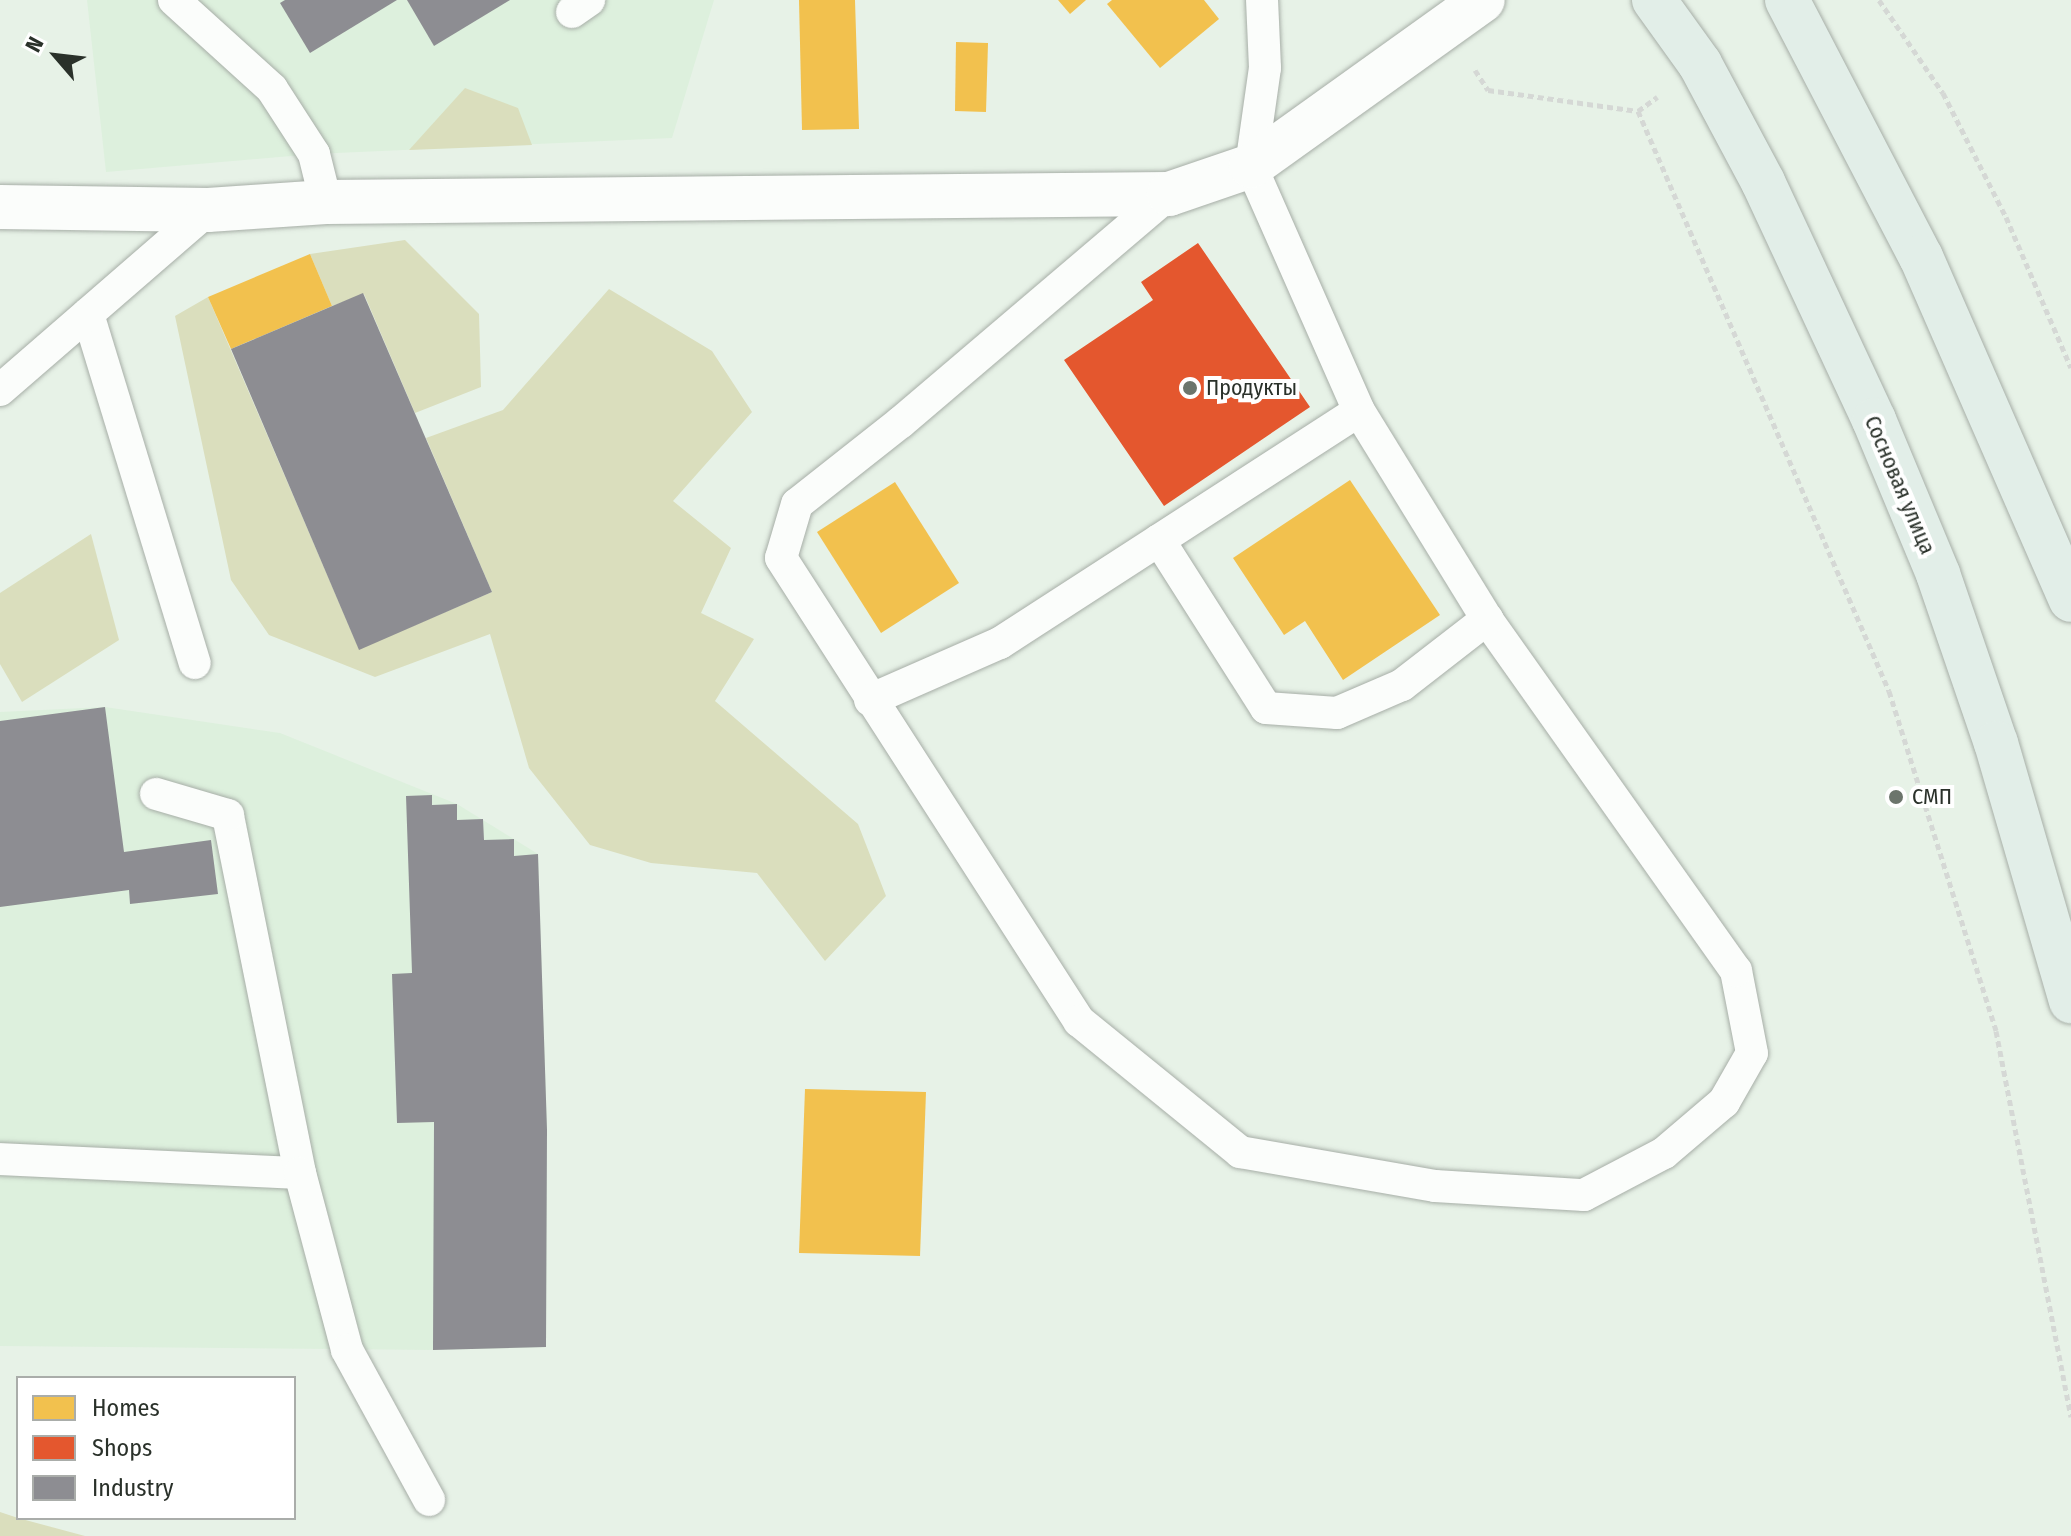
<!DOCTYPE html>
<html>
<head>
<meta charset="utf-8">
<style>
	body { margin:0 }
	#map { position:relative; width:2071px; height:1536px; overflow:hidden; background:#e7f2e7; font-family:"Fira Sans Condensed",sans-serif }
	div>[style] { position:absolute }
	[style*='--x'] { left:calc(var(--x)*1px); top:calc(var(--y)*1px); width:calc(var(--w)*1px); rotate:calc(var(--a)*1deg) }
	.built>* { inset:0; background:#ddf0dd }
	.green>* { inset:0; background:#dadebd }
	.homes>* { inset:0; background:#f2c14e }
	.shops>* { inset:0; background:#e4572e }
	.industry>* { inset:0; background:#8d8d92 }
	.path>* { height:5px; margin-top:-2.5px; transform-origin:0; background:repeating-linear-gradient(90deg,#d5d8d5 0 6px,transparent 0 10px) }
	.roads { filter:drop-shadow(0 0 2px #a7aea7) drop-shadow(0 0 2px #a7aea7) }
	.service>* { height:32px; margin:-16px; padding:0 16px; transform-origin:16px; border-radius:16px; background:#fbfdfb }
	.minor>* { height:44px; margin:-22px; padding:0 22px; transform-origin:22px; border-radius:22px; background:#fbfdfb }
	.primary>* { height:44px; margin:-22px; padding:0 22px; transform-origin:22px; border-radius:22px; background:#e2eee8 }
	.dots>* { width:22px; height:22px; translate:-50% -50%; box-sizing:border-box; border:4px solid #fff; border-radius:50% }
	span { translate:-50% -50%; white-space:nowrap; text-align:center; line-height:1.15; -webkit-text-stroke:8px #fff; paint-order:stroke }
	.poi-label { font-size:22px; color:#2a312a }
	.left { translate:0 -50%; text-align:left }
	.street-label { font-size:22px; color:#2a312a }
	.legend { position:absolute; left:16px; top:1376px; width:280px; height:144px; box-sizing:border-box; background:#fff; border:2px solid #aaadaa; margin:0; padding:10px 14px; list-style:none; font-size:24px; color:#2a312a }
	.legend li { display:flex; align-items:center; gap:16px; height:40px }
	.legend b { width:40px; border:2px solid #aaadaa }
	.north { position:absolute; left:16px; top:16px; width:80px; height:80px; -webkit-text-stroke:6px #fff; paint-order:stroke; rotate:298deg; font-size:22px; font-weight:700; line-height:32px; text-align:center; color:#2a312a }
	.north::after { content:''; display:block; margin:auto; width:28px; height:36px; background:#2a312a; clip-path:polygon(50% 0,100% 100%,50% 72%,0 100%) }
</style>
</head>
<body>
<div id="map">
	<div class="built">
		<div style="clip-path:polygon(87px 0,714px 0,672px 138px,314px 154px,106px 172px)"></div>
		<div style="clip-path:polygon(105px 707px,280px 733px,457px 804px,538px 854px,547px 1130px,546px 1347px,433px 1350px,0 1346px,0 712px)"></div>
	</div>
	<div class="green">
		<div style="clip-path:polygon(465px 88px,518px 108px,532px 145px,409px 150px)"></div>
		<div style="clip-path:polygon(405px 240px,479px 314px,481px 387px,415px 413px,364px 294px,332px 306px,310px 254px)"></div>
		<div style="clip-path:polygon(609px 289px,712px 351px,752px 412px,673px 501px,731px 548px,701px 613px,754px 639px,715px 701px,858px 824px,886px 896px,825px 961px,757px 873px,651px 863px,590px 845px,529px 768px,490px 634px,375px 677px,269px 635px,231px 580px,175px 316px,208px 297px,359px 649px,492px 592px,426px 438px,503px 410px)"></div>
		<div style="clip-path:polygon(91px 534px,119px 640px,22px 702px,0 664px,0 593px)"></div>
		<div style="clip-path:polygon(0 1512px,18px 1518px,85px 1536px,0 1536px)"></div>
	</div>
	<div class="homes">
		<div style="clip-path:polygon(799px 0,855px 0,859px 129px,802px 130px)"></div>
		<div style="clip-path:polygon(1058px 0,1086px 0,1070px 14px)"></div>
		<div style="clip-path:polygon(1112px 0,1204px 0,1219px 19px,1160px 68px,1107px 4px)"></div>
		<div style="clip-path:polygon(956px 42px,988px 43px,986px 112px,955px 111px)"></div>
		<div style="clip-path:polygon(310px 254px,332px 306px,231px 349px,208px 297px)"></div>
		<div style="clip-path:polygon(1350px 480px,1440px 615px,1343px 680px,1305px 621px,1284px 635px,1233px 558px)"></div>
		<div style="clip-path:polygon(895px 482px,959px 583px,881px 633px,817px 532px)"></div>
		<div style="clip-path:polygon(805px 1089px,926px 1092px,920px 1256px,799px 1253px)"></div>
	</div>
	<div class="shops">
		<div style="clip-path:polygon(1198px 243px,1310px 407px,1164px 506px,1064px 360px,1153px 300px,1141px 282px)"></div>
	</div>
	<div class="industry">
		<div style="clip-path:polygon(285px 0,397px 0,310px 53px,280px 3px)"></div>
		<div style="clip-path:polygon(407px 0,510px 0,434px 46px)"></div>
		<div style="clip-path:polygon(363px 293px,492px 592px,359px 650px,231px 349px)"></div>
		<div style="clip-path:polygon(105px 707px,124px 852px,211px 840px,218px 894px,130px 904px,129px 890px,0 907px,0 721px)"></div>
		<div style="clip-path:polygon(432px 795px,432px 805px,457px 804px,457px 820px,483px 819px,484px 840px,514px 839px,514px 856px,538px 854px,547px 1130px,546px 1347px,433px 1350px,434px 1122px,397px 1123px,392px 974px,412px 973px,406px 796px)"></div>
	</div>
	<div class="path">
		<div style="--x:1879;--y:0;--w:113;--a:55.5"></div>
		<div style="--x:1943;--y:93;--w:139;--a:63.1"></div>
		<div style="--x:2006;--y:217;--w:164;--a:66.7"></div>
		<div style="--x:1475;--y:70;--w:24;--a:57"></div>
		<div style="--x:1488;--y:90;--w:151;--a:8"></div>
		<div style="--x:1638;--y:111;--w:632;--a:66.6"></div>
		<div style="--x:1889;--y:691;--w:356;--a:72.5"></div>
		<div style="--x:1996;--y:1031;--w:393;--a:79"></div>
		<div style="--x:1638;--y:111;--w:24;--a:-36"></div>
	</div>
	<div class="roads">
		<div class="service">
			<div style="--x:174;--y:0;--w:132;--a:42.2"></div>
			<div style="--x:272;--y:89;--w:77;--a:57.1"></div>
			<div style="--x:314;--y:154;--w:49;--a:76"></div>
			<div style="--x:572;--y:12;--w:21;--a:-35"></div>
			<div style="--x:1169;--y:194;--w:352;--a:139.6"></div>
			<div style="--x:901;--y:422;--w:132;--a:141.7"></div>
			<div style="--x:797;--y:504;--w:56;--a:106.5"></div>
			<div style="--x:781;--y:558;--w:551;--a:57.23"></div>
			<div style="--x:1079;--y:1021;--w:208;--a:39.1"></div>
			<div style="--x:1240;--y:1152;--w:198;--a:9.9"></div>
			<div style="--x:1435;--y:1186;--w:149;--a:3.5"></div>
			<div style="--x:1584;--y:1195;--w:90;--a:-27.7"></div>
			<div style="--x:1664;--y:1153;--w:79;--a:-40.4"></div>
			<div style="--x:1724;--y:1102;--w:56;--a:-60.3"></div>
			<div style="--x:1752;--y:1053;--w:84;--a:-101"></div>
			<div style="--x:1736;--y:971;--w:431;--a:-125.3"></div>
			<div style="--x:1487;--y:619;--w:244;--a:-121.6"></div>
			<div style="--x:1359;--y:411;--w:268;--a:-113.8"></div>
			<div style="--x:1251;--y:166;--w:99;--a:-81.9"></div>
			<div style="--x:1265;--y:68;--w:68;--a:-92.5"></div>
			<div style="--x:88;--y:314;--w:365;--a:73"></div>
			<div style="--x:0;--y:390;--w:275;--a:-40.9"></div>
			<div style="--x:1159;--y:540;--w:199;--a:57.5"></div>
			<div style="--x:1266;--y:708;--w:71;--a:4"></div>
			<div style="--x:1337;--y:713;--w:71;--a:-23.3"></div>
			<div style="--x:1402;--y:685;--w:108;--a:-37.8"></div>
			<div style="--x:870;--y:700;--w:142;--a:-23.7"></div>
			<div style="--x:1000;--y:643;--w:427;--a:-32.9"></div>
			<div style="--x:0;--y:1159;--w:300;--a:2.7"></div>
			<div style="--x:300;--y:1173;--w:365;--a:-101.4"></div>
			<div style="--x:228;--y:815;--w:75;--a:-163.7"></div>
			<div style="--x:300;--y:1173;--w:183;--a:75.1"></div>
			<div style="--x:347;--y:1350;--w:171;--a:61.3"></div>
		</div>
		<div class="minor">
			<div style="--x:0;--y:207;--w:208;--a:0.8"></div>
			<div style="--x:208;--y:210;--w:118;--a:-3.9"></div>
			<div style="--x:326;--y:202;--w:843;--a:-0.54"></div>
			<div style="--x:1169;--y:194;--w:87;--a:-18.9"></div>
			<div style="--x:1251;--y:166;--w:285;--a:-35.6"></div>
		</div>
		<div class="primary">
			<div style="--x:1654;--y:0;--w:79;--a:54.3"></div>
			<div style="--x:1700;--y:64;--w:134;--a:61.9"></div>
			<div style="--x:1763;--y:182;--w:263;--a:65"></div>
			<div style="--x:1874;--y:420;--w:167;--a:67.4"></div>
			<div style="--x:1938;--y:574;--w:179;--a:71.1"></div>
			<div style="--x:1996;--y:743;--w:269;--a:73.8"></div>
			<div style="--x:1787;--y:0;--w:290;--a:62.5"></div>
			<div style="--x:1921;--y:257;--w:374;--a:66.4"></div>
		</div>
	</div>
	<div class="dots">
		<div style="left:1190px;top:388px;background:#6c756c"></div>
		<div style="left:1896px;top:797px;background:#6c756c"></div>
	</div>
	<div class="poi-label">
		<span class="left" style="left:1206px;top:388px">Продукты</span>
		<span class="left" style="left:1912px;top:797px">СМП</span>
	</div>
	<div class="street-label">
		<span style="left:1900px;top:485px;rotate:67deg">Сосновая улица</span>
	</div>
	<ul class="legend">
	<li><b style="height:22px;background:#f2c14e"></b>Homes</li>
	<li><b style="height:22px;background:#e4572e"></b>Shops</li>
	<li><b style="height:22px;background:#8d8d92"></b>Industry</li>
	</ul>
	<div class="north">N</div>
</div>
</body>
</html>
